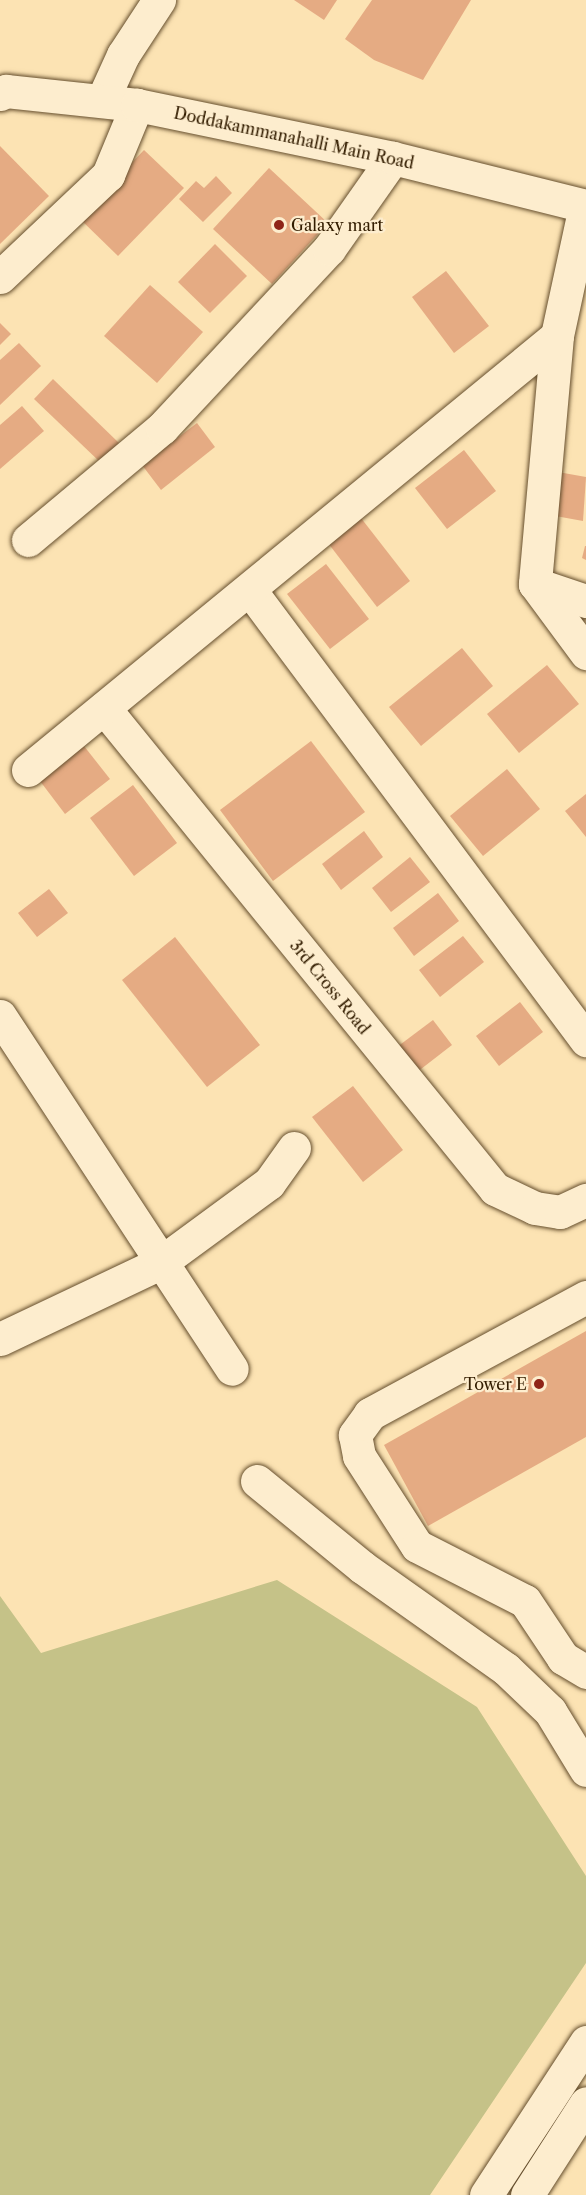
<!DOCTYPE html>
<html>
<head>
<meta charset="utf-8">
<style>
	body { margin:0 }
	#map { position:relative; width:586px; height:2195px; overflow:hidden; background:#fce3b3; font-family:"Libre Caslon Text",serif }
	div>[style] { position:absolute }
	[style*='--x'] { left:calc(var(--x)*1px); top:calc(var(--y)*1px); width:calc(var(--w)*1px); rotate:calc(var(--a)*1deg) }
	.green>* { inset:0; background:#c5c288 }
	.building>* { inset:0; background:#e5ab83 }
	.roads { filter:drop-shadow(0 0 2px #654e2d) drop-shadow(0 0 2px #654e2d) }
	.minor>* { height:33px; margin:-16.5px; padding:0 16.5px; transform-origin:16.5px; border-radius:16.5px; background:#fdedce }
	.tertiary>* { height:33px; margin:-16.5px; padding:0 16.5px; transform-origin:16.5px; border-radius:16.5px; background:#fdedce }
	.secondary>* { height:33px; margin:-16.5px; padding:0 16.5px; transform-origin:16.5px; border-radius:16.5px; background:#fdedce }
	.dots>* { width:16px; height:16px; translate:-50% -50%; box-sizing:border-box; border:3px solid #fdedce; border-radius:50% }
	span { translate:-50% -50%; white-space:nowrap; text-align:center; line-height:1.15; -webkit-text-stroke:4.5px #fdedce; paint-order:stroke }
	.street-label { font-size:16px; color:#331d00 }
	.poi-label { font-size:16px; color:#331d00 }
	.left { translate:0 -50%; text-align:left }
	.right { translate:-100% -50%; text-align:right }
</style>
</head>
<body>
<div id="map">
	<div class="green">
		<div style="clip-path:polygon(277px 1580px,477px 1707px,586px 1876px,586px 1963px,430px 2195px,0 2195px,0 1596px,41px 1653px)"></div>
	</div>
	<div class="building">
		<div style="clip-path:polygon(294px 0,337px 0,324px 20px)"></div>
		<div style="clip-path:polygon(372px 0,471px 0,423px 80px,374px 60px,345px 39px)"></div>
		<div style="clip-path:polygon(0 146px,49px 196px,0 244px)"></div>
		<div style="clip-path:polygon(144px 150px,184px 188px,118px 256px,79px 218px)"></div>
		<div style="clip-path:polygon(269px 168px,328px 223px,272px 284px,213px 229px)"></div>
		<div style="clip-path:polygon(216px 176px,232px 193px,203px 222px,179px 199px,196px 181px,204px 188px)"></div>
		<div style="clip-path:polygon(215px 244px,247px 276px,210px 313px,178px 282px)"></div>
		<div style="clip-path:polygon(446px 271px,489px 326px,454px 353px,412px 297px)"></div>
		<div style="clip-path:polygon(150px 285px,203px 332px,157px 383px,104px 336px)"></div>
		<div style="clip-path:polygon(0 323px,11px 334px,0 345px)"></div>
		<div style="clip-path:polygon(19px 343px,41px 366px,0 405px,0 360px)"></div>
		<div style="clip-path:polygon(53px 379px,120px 444px,101px 463px,34px 399px)"></div>
		<div style="clip-path:polygon(22px 406px,44px 431px,0 469px,0 425px)"></div>
		<div style="clip-path:polygon(197px 423px,215px 447px,161px 490px,142px 465px)"></div>
		<div style="clip-path:polygon(464px 450px,496px 491px,447px 529px,415px 488px)"></div>
		<div style="clip-path:polygon(558px 472px,586px 477px,583px 521px,550px 515px)"></div>
		<div style="clip-path:polygon(361px 518px,410px 581px,377px 607px,328px 543px)"></div>
		<div style="clip-path:polygon(585px 546px,586px 546px,586px 560px,582px 558px)"></div>
		<div style="clip-path:polygon(326px 564px,369px 619px,330px 649px,287px 594px)"></div>
		<div style="clip-path:polygon(462px 648px,493px 686px,421px 746px,389px 707px)"></div>
		<div style="clip-path:polygon(547px 665px,579px 704px,519px 753px,487px 714px)"></div>
		<div style="clip-path:polygon(311px 741px,365px 812px,273px 881px,220px 810px)"></div>
		<div style="clip-path:polygon(84px 746px,110px 779px,65px 814px,40px 781px)"></div>
		<div style="clip-path:polygon(507px 769px,540px 809px,483px 856px,450px 816px)"></div>
		<div style="clip-path:polygon(133px 785px,177px 843px,134px 876px,90px 818px)"></div>
		<div style="clip-path:polygon(586px 794px,586px 837px,565px 811px)"></div>
		<div style="clip-path:polygon(364px 831px,383px 857px,341px 890px,322px 864px)"></div>
		<div style="clip-path:polygon(410px 857px,430px 882px,391px 912px,372px 888px)"></div>
		<div style="clip-path:polygon(49px 889px,68px 913px,37px 937px,18px 913px)"></div>
		<div style="clip-path:polygon(438px 893px,459px 921px,414px 956px,393px 928px)"></div>
		<div style="clip-path:polygon(463px 936px,484px 962px,440px 997px,419px 970px)"></div>
		<div style="clip-path:polygon(175px 937px,260px 1045px,207px 1087px,122px 980px)"></div>
		<div style="clip-path:polygon(520px 1002px,543px 1032px,499px 1066px,476px 1036px)"></div>
		<div style="clip-path:polygon(433px 1020px,452px 1045px,412px 1076px,393px 1050px)"></div>
		<div style="clip-path:polygon(353px 1086px,403px 1150px,363px 1182px,312px 1117px)"></div>
		<div style="clip-path:polygon(586px 1331px,586px 1437px,428px 1526px,384px 1445px)"></div>
	</div>
	<div class="roads">
		<div class="minor">
			<div style="--x:102;--y:101;--w:51;--a:-65.5"></div>
			<div style="--x:123;--y:55;--w:66;--a:-56.8"></div>
			<div style="--x:585;--y:206;--w:133;--a:102.2"></div>
			<div style="--x:557;--y:336;--w:249;--a:95.1"></div>
			<div style="--x:535;--y:584;--w:86;--a:53.5"></div>
			<div style="--x:0;--y:277;--w:149;--a:-43.4"></div>
			<div style="--x:108;--y:175;--w:76;--a:-67.5"></div>
			<div style="--x:28;--y:540;--w:175;--a:-39.9"></div>
			<div style="--x:162;--y:428;--w:245;--a:-47"></div>
			<div style="--x:329;--y:249;--w:111;--a:-54.9"></div>
			<div style="--x:535;--y:584;--w:54;--a:18.4"></div>
			<div style="--x:250;--y:590;--w:562;--a:53.25"></div>
			<div style="--x:104;--y:708;--w:620;--a:50.89"></div>
			<div style="--x:495;--y:1189;--w:44;--a:25.4"></div>
			<div style="--x:535;--y:1208;--w:25;--a:9"></div>
			<div style="--x:560;--y:1212;--w:29;--a:-25"></div>
			<div style="--x:28;--y:770;--w:684;--a:-39.37"></div>
			<div style="--x:0;--y:1016;--w:422;--a:56.7"></div>
			<div style="--x:586;--y:1297;--w:246;--a:151.6"></div>
			<div style="--x:370;--y:1414;--w:26;--a:126"></div>
			<div style="--x:355;--y:1435;--w:21;--a:79"></div>
			<div style="--x:359;--y:1456;--w:107;--a:57.2"></div>
			<div style="--x:417;--y:1546;--w:121;--a:27"></div>
			<div style="--x:525;--y:1601;--w:69;--a:56.3"></div>
			<div style="--x:563;--y:1658;--w:27;--a:31"></div>
			<div style="--x:0;--y:1339;--w:177;--a:-25.4"></div>
			<div style="--x:160;--y:1263;--w:135;--a:-36.3"></div>
			<div style="--x:269;--y:1183;--w:43;--a:-54.5"></div>
			<div style="--x:257;--y:1481;--w:136;--a:39.3"></div>
			<div style="--x:362;--y:1567;--w:176;--a:35.3"></div>
			<div style="--x:506;--y:1669;--w:61;--a:43.7"></div>
			<div style="--x:550;--y:1711;--w:69;--a:58.6"></div>
		</div>
		<div class="tertiary">
			<div style="--x:0;--y:94;--w:7;--a:-27"></div>
			<div style="--x:6;--y:91;--w:132;--a:6.1"></div>
			<div style="--x:137;--y:105;--w:261;--a:11.7"></div>
			<div style="--x:393;--y:158;--w:199;--a:14"></div>
		</div>
		<div class="secondary">
			<div style="--x:486;--y:2195;--w:183;--a:-56.8"></div>
			<div style="--x:527;--y:2195;--w:109;--a:-57.3"></div>
		</div>
	</div>
	<div class="dots">
		<div style="left:279px;top:225px;background:#8f2418"></div>
		<div style="left:539px;top:1384px;background:#8f2418"></div>
	</div>
	<div class="street-label">
		<span style="left:294px;top:138px;rotate:12deg">Doddakammanahalli Main Road</span>
		<span style="left:330px;top:987px;rotate:51deg">3rd Cross Road</span>
	</div>
	<div class="poi-label">
		<span class="left" style="left:291px;top:225px">Galaxy mart</span>
		<span class="right" style="left:527px;top:1384px">Tower E</span>
	</div>
</div>
</body>
</html>
